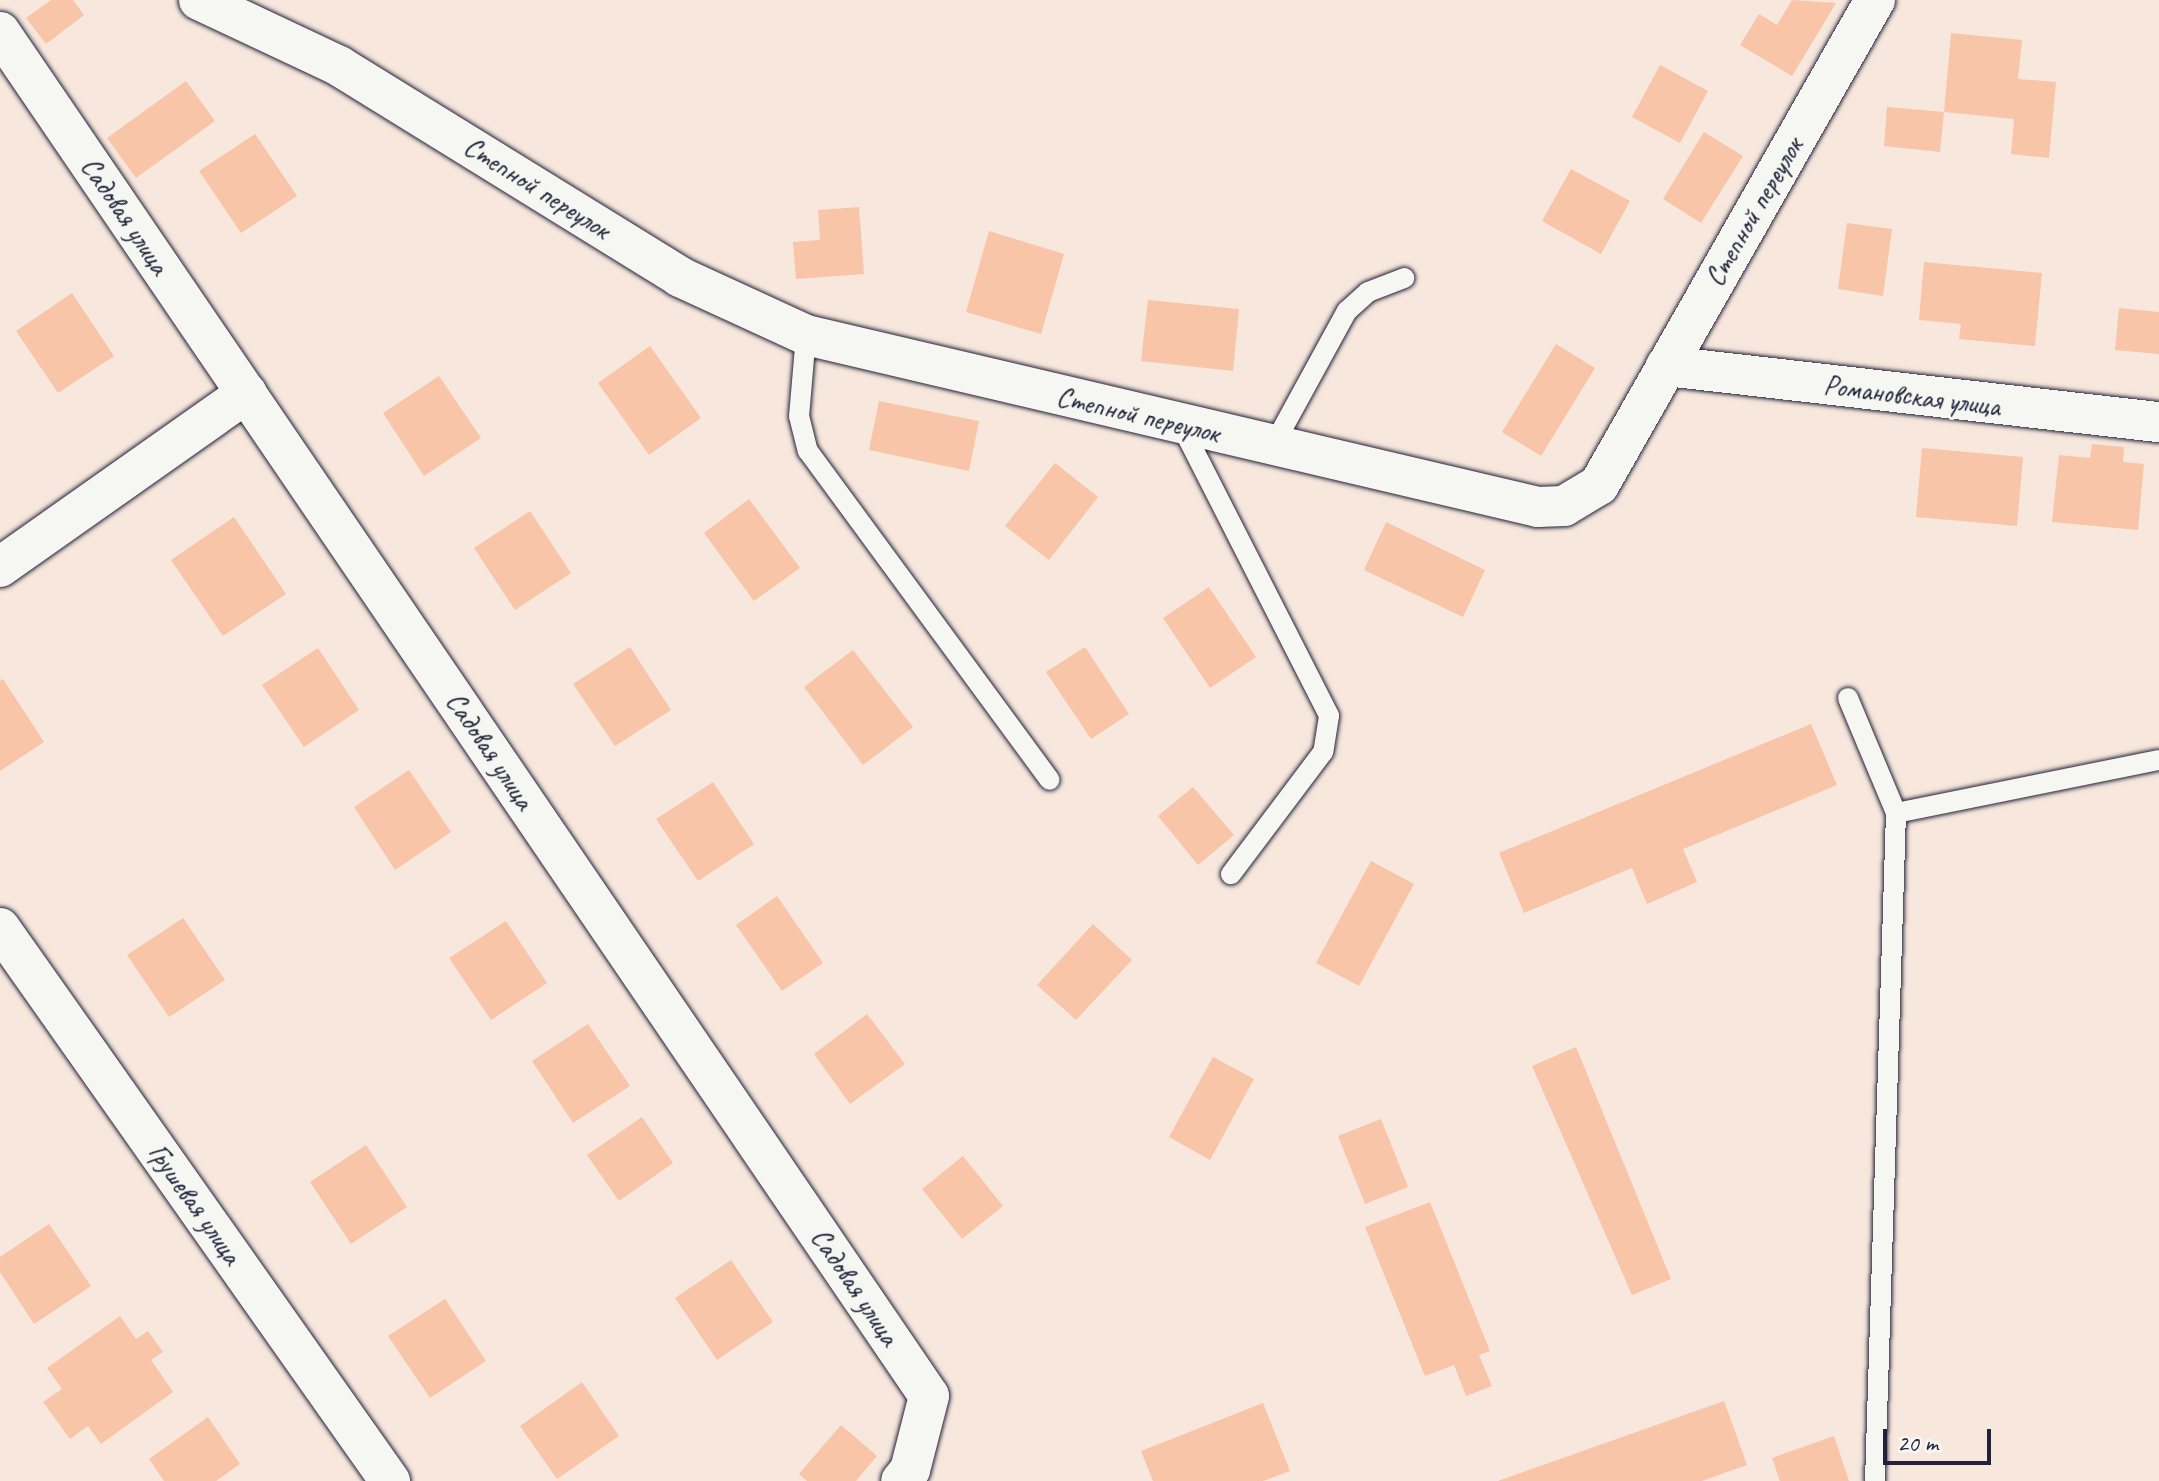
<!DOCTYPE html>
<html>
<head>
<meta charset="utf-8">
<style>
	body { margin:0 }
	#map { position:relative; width:2159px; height:1481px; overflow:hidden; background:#f7e7dc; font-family:Caveat,sans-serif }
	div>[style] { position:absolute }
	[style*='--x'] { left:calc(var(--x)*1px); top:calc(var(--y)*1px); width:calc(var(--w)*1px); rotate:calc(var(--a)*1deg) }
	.building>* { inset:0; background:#f8c5a8 }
	.roads { filter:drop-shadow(0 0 2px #22223b) drop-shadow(0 0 2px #22223b) }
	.service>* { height:20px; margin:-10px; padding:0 10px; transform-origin:10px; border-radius:10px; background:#f6f6f2 }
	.minor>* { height:40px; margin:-20px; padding:0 20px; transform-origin:20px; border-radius:20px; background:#f6f6f2 }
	span { translate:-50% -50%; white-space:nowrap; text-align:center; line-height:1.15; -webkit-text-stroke:6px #f6f6f2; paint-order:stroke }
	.street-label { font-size:28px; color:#22223b }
	.scale { position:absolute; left:1883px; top:1429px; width:108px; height:36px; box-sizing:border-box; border:4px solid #22223b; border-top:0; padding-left:10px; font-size:24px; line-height:28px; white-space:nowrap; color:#22223b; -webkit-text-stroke:6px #f6f6f2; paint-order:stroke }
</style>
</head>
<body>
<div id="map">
	<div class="building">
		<div style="clip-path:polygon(51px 0,73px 0,84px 15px,46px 44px,26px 18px)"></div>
		<div style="clip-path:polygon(1792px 0,1836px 3px,1792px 76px,1740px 45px,1759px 14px,1777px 25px)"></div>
		<div style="clip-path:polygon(1951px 33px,2022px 40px,2018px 79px,2056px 82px,2049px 158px,2011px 154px,2014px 119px,1944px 112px)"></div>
		<div style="clip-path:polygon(1660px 65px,1708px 91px,1680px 143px,1632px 117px)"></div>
		<div style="clip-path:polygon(186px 81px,215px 121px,136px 178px,107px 138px)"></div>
		<div style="clip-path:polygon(1887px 107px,1944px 112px,1940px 152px,1884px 146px)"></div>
		<div style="clip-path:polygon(1704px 132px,1743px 156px,1701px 223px,1663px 199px)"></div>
		<div style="clip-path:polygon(255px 134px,297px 196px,241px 233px,199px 171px)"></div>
		<div style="clip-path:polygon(1571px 169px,1630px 201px,1601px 254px,1542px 221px)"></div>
		<div style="clip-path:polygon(859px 207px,864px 274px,796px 279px,793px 242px,820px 240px,818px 210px)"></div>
		<div style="clip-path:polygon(1847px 223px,1892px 229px,1883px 296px,1838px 289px)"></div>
		<div style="clip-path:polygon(989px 231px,1064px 254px,1041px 334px,966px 312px)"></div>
		<div style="clip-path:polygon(1924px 262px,2042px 273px,2035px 346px,1959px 339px,1961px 324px,1919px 320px)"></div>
		<div style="clip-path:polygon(72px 293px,114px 356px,58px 393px,16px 331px)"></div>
		<div style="clip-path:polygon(1148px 300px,1239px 309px,1233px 371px,1141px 361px)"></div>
		<div style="clip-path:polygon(2119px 308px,2159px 312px,2159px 354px,2115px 350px)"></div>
		<div style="clip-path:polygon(1556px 344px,1595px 368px,1541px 456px,1502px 432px)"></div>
		<div style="clip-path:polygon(650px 346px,701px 418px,649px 455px,598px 383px)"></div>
		<div style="clip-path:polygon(439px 376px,481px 438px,424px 476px,383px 413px)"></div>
		<div style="clip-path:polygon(879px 401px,979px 421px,969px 471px,869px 450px)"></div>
		<div style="clip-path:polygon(2092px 444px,2124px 447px,2123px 462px,2144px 464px,2138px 530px,2052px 522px,2059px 455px,2090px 458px)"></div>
		<div style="clip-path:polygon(1922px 448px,2023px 457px,2017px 526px,1916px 517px)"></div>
		<div style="clip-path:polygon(1055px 463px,1098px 497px,1049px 560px,1005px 526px)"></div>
		<div style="clip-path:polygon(749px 499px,800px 568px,754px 601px,704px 533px)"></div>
		<div style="clip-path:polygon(530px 511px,571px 573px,515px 610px,474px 548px)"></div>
		<div style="clip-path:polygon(234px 517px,286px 594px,223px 636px,171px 560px)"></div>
		<div style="clip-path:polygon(1386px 522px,1485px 570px,1463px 617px,1364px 570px)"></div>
		<div style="clip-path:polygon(1209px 587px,1256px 657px,1210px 688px,1163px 618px)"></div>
		<div style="clip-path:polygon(630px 647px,671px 710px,615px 746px,573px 684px)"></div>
		<div style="clip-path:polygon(1085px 647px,1129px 714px,1091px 739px,1046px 672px)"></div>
		<div style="clip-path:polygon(318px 648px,359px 710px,304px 747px,262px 685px)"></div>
		<div style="clip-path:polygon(853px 650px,913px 727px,863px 765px,804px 687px)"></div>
		<div style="clip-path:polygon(3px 679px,44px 742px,0 771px,0 681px)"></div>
		<div style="clip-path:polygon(1811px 724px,1837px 785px,1683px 849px,1697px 882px,1647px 904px,1632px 868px,1524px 913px,1499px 853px)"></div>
		<div style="clip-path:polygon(409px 770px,451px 832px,395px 870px,354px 807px)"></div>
		<div style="clip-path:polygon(713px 782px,754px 844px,698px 881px,656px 819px)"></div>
		<div style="clip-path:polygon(1193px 787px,1234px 835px,1198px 865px,1158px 816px)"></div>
		<div style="clip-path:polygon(1371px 861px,1414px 884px,1359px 986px,1316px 963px)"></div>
		<div style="clip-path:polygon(777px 896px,823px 963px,782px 991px,736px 925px)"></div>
		<div style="clip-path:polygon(183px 918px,225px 980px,169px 1017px,127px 955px)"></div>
		<div style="clip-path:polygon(506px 921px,547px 983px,491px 1020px,449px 958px)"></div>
		<div style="clip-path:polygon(1093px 924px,1132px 960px,1076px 1020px,1037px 985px)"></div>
		<div style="clip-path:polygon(867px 1014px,905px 1064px,850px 1104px,814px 1054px)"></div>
		<div style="clip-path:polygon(588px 1024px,630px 1086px,573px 1123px,532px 1061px)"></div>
		<div style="clip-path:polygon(1576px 1047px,1671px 1279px,1632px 1295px,1532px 1066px)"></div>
		<div style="clip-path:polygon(1213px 1057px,1254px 1079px,1210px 1160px,1169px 1137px)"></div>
		<div style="clip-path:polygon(642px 1117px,673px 1163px,619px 1201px,587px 1155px)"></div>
		<div style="clip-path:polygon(1381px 1119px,1408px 1187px,1365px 1204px,1338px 1136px)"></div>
		<div style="clip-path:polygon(366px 1145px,407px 1207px,351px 1244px,310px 1182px)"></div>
		<div style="clip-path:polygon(963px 1156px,1003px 1206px,962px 1239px,922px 1189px)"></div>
		<div style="clip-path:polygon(1430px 1202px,1490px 1351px,1479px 1355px,1492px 1386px,1466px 1396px,1454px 1365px,1425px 1376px,1365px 1227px)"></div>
		<div style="clip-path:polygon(49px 1224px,91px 1286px,34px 1324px,0 1272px,0 1257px)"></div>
		<div style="clip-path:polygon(731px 1260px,773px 1322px,717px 1360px,675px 1298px)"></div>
		<div style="clip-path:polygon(445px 1299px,486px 1361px,430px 1398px,388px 1336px)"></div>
		<div style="clip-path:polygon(120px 1316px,136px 1339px,148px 1331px,163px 1352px,151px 1360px,173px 1392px,101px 1444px,88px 1426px,70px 1439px,43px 1402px,62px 1389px,47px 1368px)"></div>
		<div style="clip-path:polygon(582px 1382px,619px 1436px,557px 1479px,520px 1426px)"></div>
		<div style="clip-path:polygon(1724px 1401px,1747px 1465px,1702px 1481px,1498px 1481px)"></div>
		<div style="clip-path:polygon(1263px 1403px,1290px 1471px,1263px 1481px,1153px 1481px,1141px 1451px)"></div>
		<div style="clip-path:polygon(208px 1417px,240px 1464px,216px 1481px,164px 1481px,149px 1459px)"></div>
		<div style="clip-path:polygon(841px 1425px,877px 1456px,856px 1481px,807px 1481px,799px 1474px)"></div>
		<div style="clip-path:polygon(1834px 1436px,1849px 1481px,1780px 1481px,1772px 1458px)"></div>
	</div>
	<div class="roads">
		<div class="service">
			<div style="--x:806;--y:335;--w:81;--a:94.9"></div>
			<div style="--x:799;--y:416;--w:36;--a:76"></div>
			<div style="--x:808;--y:451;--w:408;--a:53.7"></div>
			<div style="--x:1181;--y:425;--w:326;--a:63"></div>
			<div style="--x:1329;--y:716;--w:36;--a:99"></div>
			<div style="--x:1323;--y:752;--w:153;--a:127"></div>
			<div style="--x:1273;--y:446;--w:154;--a:-61.3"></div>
			<div style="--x:1347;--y:311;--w:28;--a:-42"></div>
			<div style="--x:1368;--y:292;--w:39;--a:-21"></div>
			<div style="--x:1848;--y:698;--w:125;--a:67.3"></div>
			<div style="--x:1896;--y:813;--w:668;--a:91.8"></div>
			<div style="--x:1896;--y:813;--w:268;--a:-11.4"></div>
		</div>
		<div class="minor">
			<div style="--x:199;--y:0;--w:155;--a:25.2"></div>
			<div style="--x:339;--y:66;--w:401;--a:31.7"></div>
			<div style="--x:680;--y:277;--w:139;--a:24.7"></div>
			<div style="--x:806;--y:335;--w:752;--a:13.22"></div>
			<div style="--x:1538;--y:507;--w:26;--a:-2"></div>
			<div style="--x:1564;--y:506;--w:41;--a:-31"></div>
			<div style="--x:1599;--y:485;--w:558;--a:-60.36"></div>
			<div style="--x:0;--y:32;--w:1650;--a:55.74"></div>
			<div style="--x:929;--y:1396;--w:76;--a:104.4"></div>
			<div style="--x:910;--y:1470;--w:14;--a:129"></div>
			<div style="--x:1666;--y:366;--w:496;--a:6.5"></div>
			<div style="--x:0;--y:567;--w:302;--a:-35.2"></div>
			<div style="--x:0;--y:928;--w:677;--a:54.81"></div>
		</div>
	</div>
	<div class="street-label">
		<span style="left:537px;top:188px;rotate:32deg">Степной переулок</span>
		<span style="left:1754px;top:212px;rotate:-60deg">Степной переулок</span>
		<span style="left:125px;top:216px;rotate:56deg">Садовая улица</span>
		<span style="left:1912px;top:396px;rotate:7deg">Романовская улица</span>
		<span style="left:1138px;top:415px;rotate:13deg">Степной переулок</span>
		<span style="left:490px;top:751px;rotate:56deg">Садовая улица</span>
		<span style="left:195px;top:1204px;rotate:55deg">Грушевая улица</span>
		<span style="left:855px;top:1287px;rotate:56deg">Садовая улица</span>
	</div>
	<div class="scale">20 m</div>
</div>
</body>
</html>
